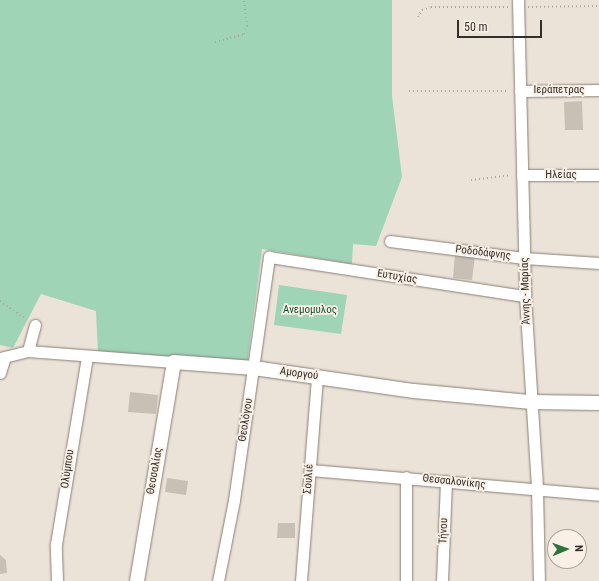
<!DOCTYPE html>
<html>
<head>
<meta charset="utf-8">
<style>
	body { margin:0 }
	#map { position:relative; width:599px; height:581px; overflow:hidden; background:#ece3d8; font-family:"Roboto Condensed",sans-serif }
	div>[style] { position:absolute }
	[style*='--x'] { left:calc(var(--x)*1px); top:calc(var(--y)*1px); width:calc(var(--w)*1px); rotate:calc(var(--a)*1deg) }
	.green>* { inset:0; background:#9fd4b6 }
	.building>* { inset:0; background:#c8bfb5 }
	.path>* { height:2px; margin-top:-1px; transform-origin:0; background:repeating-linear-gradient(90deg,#afa89f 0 1px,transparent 0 4px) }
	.roads { filter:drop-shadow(0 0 1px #887f76) drop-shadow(0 0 1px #887f76) }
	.minor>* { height:11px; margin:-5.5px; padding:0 5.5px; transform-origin:5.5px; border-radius:5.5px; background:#fff }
	.tertiary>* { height:14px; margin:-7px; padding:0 7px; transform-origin:7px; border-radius:7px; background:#fff }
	span { translate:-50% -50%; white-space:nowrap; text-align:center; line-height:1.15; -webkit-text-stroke:3.5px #faf0e5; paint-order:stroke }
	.street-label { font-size:11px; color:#332f2b }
	.park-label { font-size:11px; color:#124e33 }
	.north { position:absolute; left:547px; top:529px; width:40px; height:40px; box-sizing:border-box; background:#faf0e5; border:1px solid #aaa39b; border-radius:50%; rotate:88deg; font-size:11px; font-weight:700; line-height:16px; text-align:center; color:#332f2b }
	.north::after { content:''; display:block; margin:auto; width:14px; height:18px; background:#2e733e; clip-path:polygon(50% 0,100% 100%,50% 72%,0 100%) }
	.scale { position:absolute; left:457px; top:20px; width:85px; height:18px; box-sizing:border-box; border:2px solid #332f2b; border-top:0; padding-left:5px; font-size:12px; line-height:14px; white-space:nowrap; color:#332f2b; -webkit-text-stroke:3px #faf0e5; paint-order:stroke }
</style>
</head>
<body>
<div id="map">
	<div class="green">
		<div style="clip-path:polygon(0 0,392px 0,392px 96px,402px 177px,376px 246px,353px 244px,352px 264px,262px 249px,247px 366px,98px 353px,96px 311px,41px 294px,13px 348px,0 345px)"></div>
		<div style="clip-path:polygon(279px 285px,347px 295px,341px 334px,274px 325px)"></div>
	</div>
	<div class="building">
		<div style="clip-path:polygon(582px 101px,583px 130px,565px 130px,564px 102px)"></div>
		<div style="clip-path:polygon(455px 254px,475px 256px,472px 280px,453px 278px)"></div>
		<div style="clip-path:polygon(130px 392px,158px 395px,156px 414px,128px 412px)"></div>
		<div style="clip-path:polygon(167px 478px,188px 481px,186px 495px,165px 492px)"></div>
		<div style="clip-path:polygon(278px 523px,295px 523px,295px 538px,277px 538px)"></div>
		<div style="clip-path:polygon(0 555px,6px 560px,7px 573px,0 574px)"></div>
	</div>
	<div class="path">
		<div style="--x:528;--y:7;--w:71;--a:-0.8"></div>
		<div style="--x:418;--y:17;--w:8;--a:-60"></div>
		<div style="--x:422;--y:10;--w:9;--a:-18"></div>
		<div style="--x:431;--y:7;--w:77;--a:0"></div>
		<div style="--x:215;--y:42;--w:30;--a:-15"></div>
		<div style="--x:244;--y:34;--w:9;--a:-69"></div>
		<div style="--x:247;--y:26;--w:26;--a:-97"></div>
		<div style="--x:409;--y:91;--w:100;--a:0"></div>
		<div style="--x:471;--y:180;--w:40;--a:-7.1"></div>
		<div style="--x:0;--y:301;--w:32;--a:35"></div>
	</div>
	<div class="roads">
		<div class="minor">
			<div style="--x:518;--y:0;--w:296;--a:88.6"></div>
			<div style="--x:525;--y:296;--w:192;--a:86.4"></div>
			<div style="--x:537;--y:488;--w:93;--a:88.8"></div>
			<div style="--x:520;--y:91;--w:79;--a:-0.7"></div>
			<div style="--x:522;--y:175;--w:77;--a:0"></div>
			<div style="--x:390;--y:241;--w:135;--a:7.2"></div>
			<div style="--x:524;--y:258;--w:75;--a:3.8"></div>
			<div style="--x:28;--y:351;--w:27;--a:-75"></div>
			<div style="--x:0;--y:358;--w:29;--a:-14"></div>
			<div style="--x:28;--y:351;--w:146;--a:4.3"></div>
			<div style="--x:0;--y:373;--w:17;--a:-73"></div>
			<div style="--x:310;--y:470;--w:290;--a:4.9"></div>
			<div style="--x:406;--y:477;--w:104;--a:90"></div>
			<div style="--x:57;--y:581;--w:37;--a:-92"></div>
			<div style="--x:56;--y:544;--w:190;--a:-80.6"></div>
			<div style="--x:218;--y:581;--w:83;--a:-78.8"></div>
			<div style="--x:234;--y:500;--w:246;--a:-81.8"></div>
			<div style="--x:269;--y:257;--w:259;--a:8.7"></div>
			<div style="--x:301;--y:581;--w:205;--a:-85.5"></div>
			<div style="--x:442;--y:581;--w:100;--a:-87.7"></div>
		</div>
		<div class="tertiary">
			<div style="--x:137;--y:581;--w:222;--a:-80.4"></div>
			<div style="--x:174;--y:362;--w:80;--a:4.3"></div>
			<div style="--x:254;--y:368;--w:162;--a:8.2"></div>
			<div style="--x:414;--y:391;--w:118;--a:5.4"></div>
			<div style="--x:531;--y:402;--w:68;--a:0.8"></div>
		</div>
	</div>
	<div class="street-label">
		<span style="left:559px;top:90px">Ιεράπετρας</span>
		<span style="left:561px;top:175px">Ηλείας</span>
		<span style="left:483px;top:253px;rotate:7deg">Ροδοδάφνης</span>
		<span style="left:397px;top:277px;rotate:9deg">Ευτυχίας</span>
		<span style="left:526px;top:291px;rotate:-92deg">Άννης - Μαρίας</span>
		<span style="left:299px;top:374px;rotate:8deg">Αμοργού</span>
		<span style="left:246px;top:420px;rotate:-81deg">Θεολόγου</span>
		<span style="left:68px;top:469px;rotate:-82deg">Ολύμπου</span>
		<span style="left:155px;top:471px;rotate:-80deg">Θεσσαλίας</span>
		<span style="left:309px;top:479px;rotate:-86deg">Σουλιέ</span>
		<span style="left:454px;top:482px;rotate:6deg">Θεσσαλονίκης</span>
		<span style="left:444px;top:531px;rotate:-88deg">Τήνου</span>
	</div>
	<div class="park-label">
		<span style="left:310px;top:310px">Ανεμομυλος</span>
	</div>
	<div class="north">N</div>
	<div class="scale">50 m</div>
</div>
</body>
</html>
